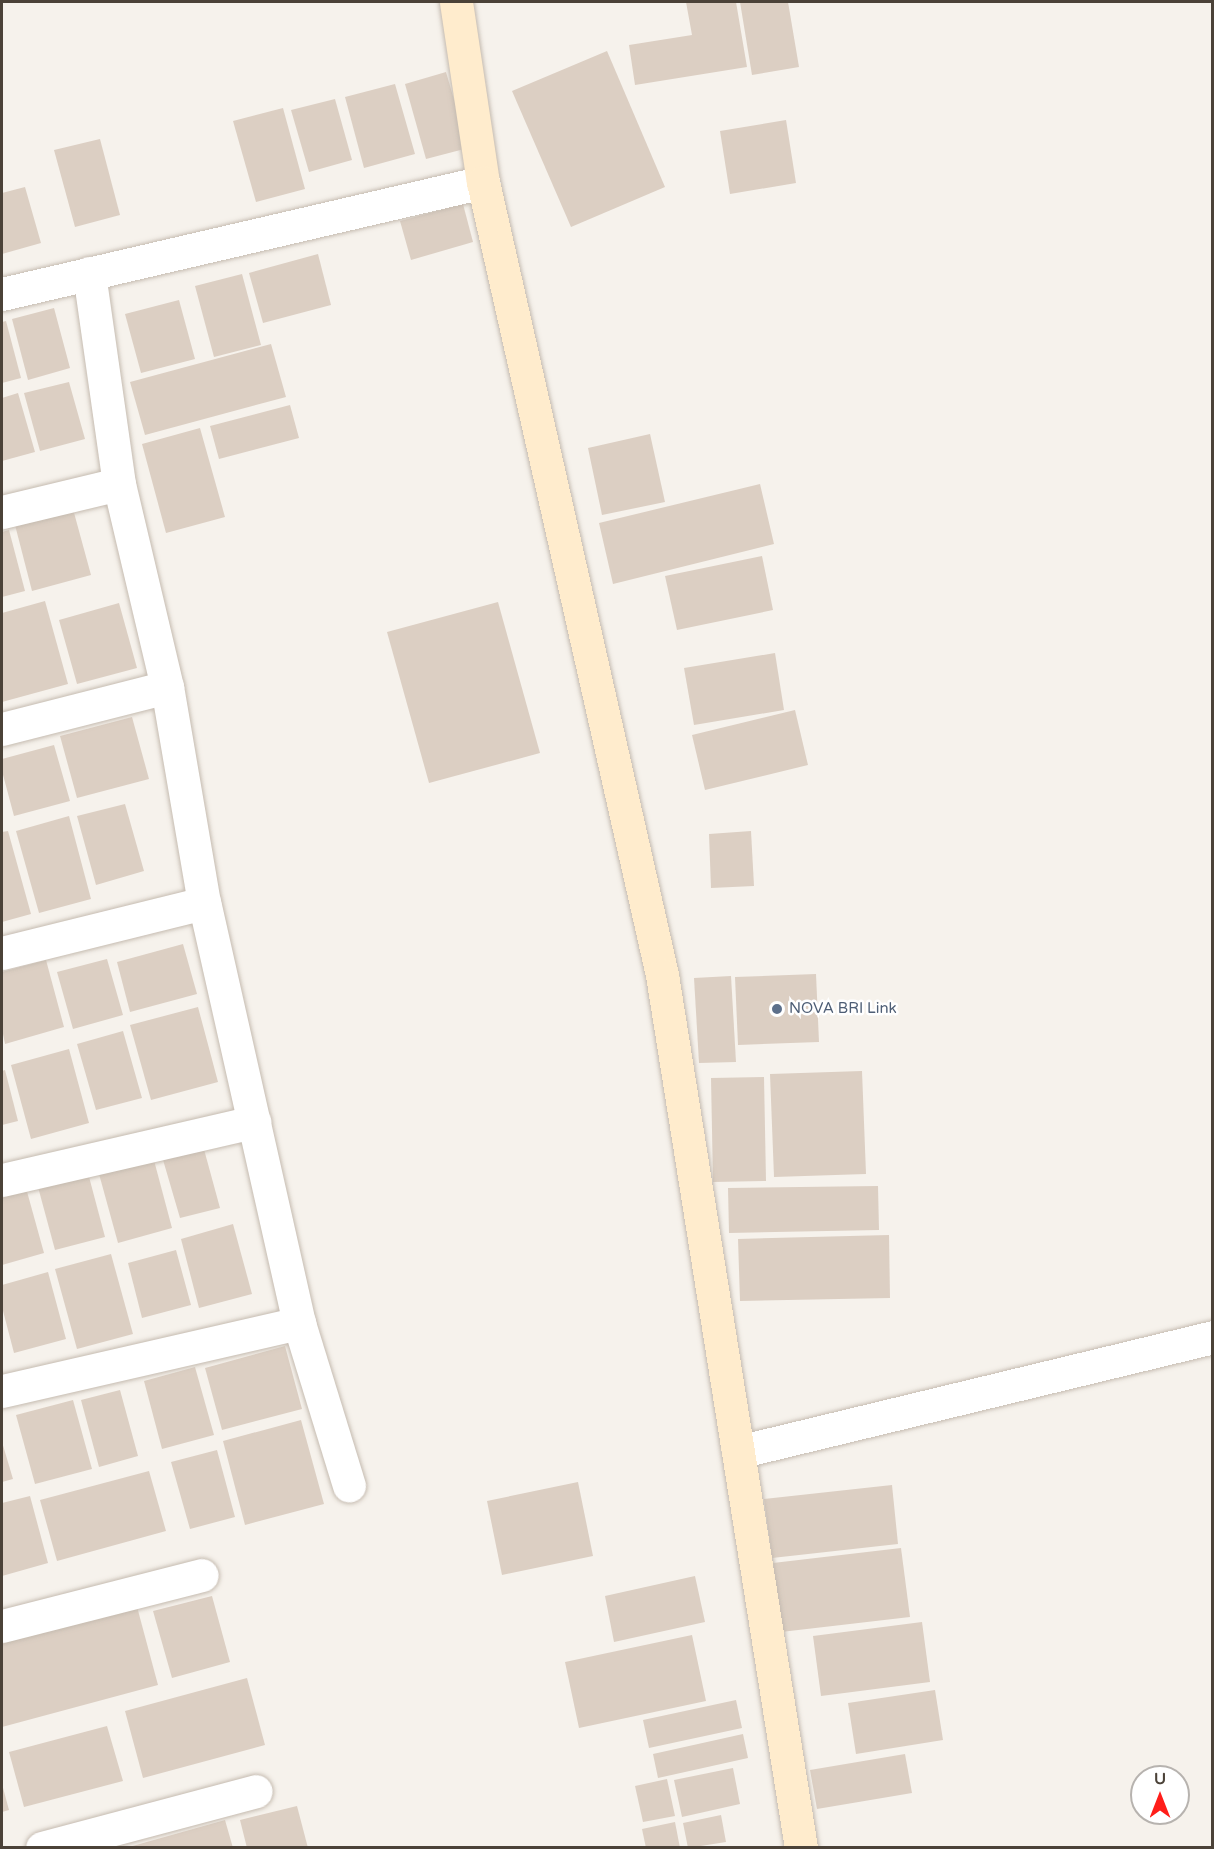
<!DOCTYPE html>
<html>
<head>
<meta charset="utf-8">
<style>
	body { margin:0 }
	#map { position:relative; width:1214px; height:1849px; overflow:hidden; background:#f6f2ec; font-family:"Varela Round",sans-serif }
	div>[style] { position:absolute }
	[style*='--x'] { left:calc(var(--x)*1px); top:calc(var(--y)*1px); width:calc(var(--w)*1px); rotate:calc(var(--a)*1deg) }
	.building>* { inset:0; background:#dccfc3 }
	.roads { filter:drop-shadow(0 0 2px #c5bbb0) drop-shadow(0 0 2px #c5bbb0) }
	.street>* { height:33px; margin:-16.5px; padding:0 16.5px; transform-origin:16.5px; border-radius:16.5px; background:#fff }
	.secondary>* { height:33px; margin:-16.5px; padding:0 16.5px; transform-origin:16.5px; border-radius:16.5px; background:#ffeccd }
	.dots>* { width:16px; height:16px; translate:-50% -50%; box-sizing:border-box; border:3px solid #fff; border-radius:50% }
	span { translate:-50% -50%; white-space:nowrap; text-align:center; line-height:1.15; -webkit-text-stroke:5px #fff; paint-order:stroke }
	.service-label { font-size:15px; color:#4e5e75 }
	.left { translate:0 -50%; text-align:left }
	.frame { position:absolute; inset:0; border:3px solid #4b4238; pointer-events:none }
	.north { position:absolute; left:1130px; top:1765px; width:60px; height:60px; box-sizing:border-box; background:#fff; border:2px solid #b7b3af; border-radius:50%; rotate:0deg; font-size:16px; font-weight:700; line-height:24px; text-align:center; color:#4b4238 }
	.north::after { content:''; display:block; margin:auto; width:21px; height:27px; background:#ff1e1a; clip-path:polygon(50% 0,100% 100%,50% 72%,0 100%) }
</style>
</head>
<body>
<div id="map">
	<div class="building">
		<div style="clip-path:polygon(686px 2px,736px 2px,747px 67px,635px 85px,629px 45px,692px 35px)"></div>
		<div style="clip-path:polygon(740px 2px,788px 2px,799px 67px,752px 75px)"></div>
		<div style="clip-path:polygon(607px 51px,665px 187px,571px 227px,512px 91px)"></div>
		<div style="clip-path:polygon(446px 72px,468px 148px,426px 159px,405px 84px)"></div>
		<div style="clip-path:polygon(395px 84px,415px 154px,364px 168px,345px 97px)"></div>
		<div style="clip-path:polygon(335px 99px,352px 160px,309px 172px,291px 110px)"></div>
		<div style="clip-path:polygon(283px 108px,305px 189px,256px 202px,233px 121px)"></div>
		<div style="clip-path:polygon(786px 120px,796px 183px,730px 194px,720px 131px)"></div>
		<div style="clip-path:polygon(100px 139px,120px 215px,75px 227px,54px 150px)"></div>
		<div style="clip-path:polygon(25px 187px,41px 243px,2px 254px,2px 193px)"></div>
		<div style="clip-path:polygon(463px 204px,473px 242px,411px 260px,400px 221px)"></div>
		<div style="clip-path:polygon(318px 254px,331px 305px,263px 323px,249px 273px)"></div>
		<div style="clip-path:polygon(242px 274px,261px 345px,214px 357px,195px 286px)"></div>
		<div style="clip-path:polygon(179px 300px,195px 359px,141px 373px,125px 314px)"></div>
		<div style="clip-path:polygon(54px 308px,70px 368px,28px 380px,12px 319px)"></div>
		<div style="clip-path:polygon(6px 321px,21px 378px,2px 383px,2px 322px)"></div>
		<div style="clip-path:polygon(271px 344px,286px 397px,145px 435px,130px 382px)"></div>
		<div style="clip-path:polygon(69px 382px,85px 439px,40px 451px,24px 393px)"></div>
		<div style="clip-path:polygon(18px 393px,35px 452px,2px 461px,2px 398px)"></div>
		<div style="clip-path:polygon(290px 405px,299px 438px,219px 459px,210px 426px)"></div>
		<div style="clip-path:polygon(200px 428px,225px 517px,166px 533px,142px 444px)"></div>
		<div style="clip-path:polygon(650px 434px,665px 502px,602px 515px,588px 448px)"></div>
		<div style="clip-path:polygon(760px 484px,774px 544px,613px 584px,599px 523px)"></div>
		<div style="clip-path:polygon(73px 509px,91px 575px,32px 591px,15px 525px)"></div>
		<div style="clip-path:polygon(9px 530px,25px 591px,2px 597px,2px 532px)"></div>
		<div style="clip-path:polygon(762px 556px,773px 610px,677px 630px,665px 576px)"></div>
		<div style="clip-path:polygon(45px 601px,68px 684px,2px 702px,2px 613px)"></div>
		<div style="clip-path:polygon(498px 602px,540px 753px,429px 783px,387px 632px)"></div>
		<div style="clip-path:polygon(119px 603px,137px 668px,77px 684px,59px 620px)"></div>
		<div style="clip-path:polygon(775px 653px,784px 710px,694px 725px,684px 668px)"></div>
		<div style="clip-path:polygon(795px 710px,808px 765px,705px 790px,692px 735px)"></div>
		<div style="clip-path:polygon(132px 717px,149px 779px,77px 798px,60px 736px)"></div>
		<div style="clip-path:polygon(54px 745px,70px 801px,14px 816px,2px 771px,2px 759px)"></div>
		<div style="clip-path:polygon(125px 804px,144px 871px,96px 885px,77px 816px)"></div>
		<div style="clip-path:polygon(69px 816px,91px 899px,39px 913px,16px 831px)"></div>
		<div style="clip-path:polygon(8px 831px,31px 914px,2px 922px,2px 832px)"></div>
		<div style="clip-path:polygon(751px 831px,754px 886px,711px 888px,709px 834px)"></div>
		<div style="clip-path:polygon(183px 944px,197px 994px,130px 1012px,117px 962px)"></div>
		<div style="clip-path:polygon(107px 959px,123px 1015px,73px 1029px,57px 972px)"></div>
		<div style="clip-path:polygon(46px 960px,64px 1027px,5px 1044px,2px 1029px,2px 972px)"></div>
		<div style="clip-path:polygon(816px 974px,819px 1042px,738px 1045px,735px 977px)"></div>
		<div style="clip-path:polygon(731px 976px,736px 1062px,699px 1063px,694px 978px)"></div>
		<div style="clip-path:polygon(198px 1007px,218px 1082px,151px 1100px,130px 1025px)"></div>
		<div style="clip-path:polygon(123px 1031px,142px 1098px,96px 1110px,77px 1044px)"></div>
		<div style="clip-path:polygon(69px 1049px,89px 1123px,31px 1139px,11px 1065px)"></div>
		<div style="clip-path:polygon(5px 1070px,18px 1121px,2px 1125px,2px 1071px)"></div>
		<div style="clip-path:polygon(862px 1071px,866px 1174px,774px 1177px,770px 1074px)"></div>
		<div style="clip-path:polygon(764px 1077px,766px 1181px,713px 1182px,711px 1078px)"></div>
		<div style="clip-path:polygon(202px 1142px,220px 1208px,180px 1218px,161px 1153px)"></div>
		<div style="clip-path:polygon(151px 1149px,172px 1228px,118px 1243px,96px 1163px)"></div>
		<div style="clip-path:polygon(88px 1173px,105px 1237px,55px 1250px,38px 1187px)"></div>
		<div style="clip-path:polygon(878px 1186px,879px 1230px,729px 1233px,728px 1188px)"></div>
		<div style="clip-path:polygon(26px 1188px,44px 1253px,2px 1265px,2px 1194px)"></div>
		<div style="clip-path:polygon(233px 1224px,252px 1294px,199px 1308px,181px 1239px)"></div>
		<div style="clip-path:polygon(889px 1235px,890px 1298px,740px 1301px,738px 1239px)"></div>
		<div style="clip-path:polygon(176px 1250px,191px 1305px,142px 1318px,128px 1263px)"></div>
		<div style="clip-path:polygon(111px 1254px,133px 1334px,77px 1349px,55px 1269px)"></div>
		<div style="clip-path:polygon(48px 1272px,66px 1339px,14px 1353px,2px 1307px,2px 1285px)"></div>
		<div style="clip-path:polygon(285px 1346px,302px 1409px,222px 1430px,205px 1368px)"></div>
		<div style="clip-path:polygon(195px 1367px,214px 1435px,162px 1449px,144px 1381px)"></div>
		<div style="clip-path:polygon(120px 1390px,138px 1456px,99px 1467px,81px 1400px)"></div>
		<div style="clip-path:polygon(73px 1400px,92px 1469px,35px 1484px,16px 1415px)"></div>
		<div style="clip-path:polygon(301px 1420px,324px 1504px,245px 1525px,223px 1441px)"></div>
		<div style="clip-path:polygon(2px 1442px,13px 1479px,2px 1482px)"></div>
		<div style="clip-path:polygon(217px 1450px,235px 1517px,190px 1529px,171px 1462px)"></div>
		<div style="clip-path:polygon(149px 1471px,166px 1531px,57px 1561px,40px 1500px)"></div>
		<div style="clip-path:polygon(578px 1482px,593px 1556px,502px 1575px,487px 1501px)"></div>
		<div style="clip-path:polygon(892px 1485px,898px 1544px,772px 1558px,764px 1499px)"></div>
		<div style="clip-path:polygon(30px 1496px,48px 1563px,2px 1576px,2px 1503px)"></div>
		<div style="clip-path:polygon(901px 1548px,910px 1617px,781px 1632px,773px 1563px)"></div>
		<div style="clip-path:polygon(695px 1576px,705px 1622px,614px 1642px,605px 1596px)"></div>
		<div style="clip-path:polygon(212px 1596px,230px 1662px,172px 1678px,153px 1611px)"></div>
		<div style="clip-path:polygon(136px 1603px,158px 1685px,2px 1727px,2px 1640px)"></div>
		<div style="clip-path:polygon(922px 1622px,930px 1682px,821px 1696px,813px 1636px)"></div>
		<div style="clip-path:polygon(692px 1635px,706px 1701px,579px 1728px,565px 1662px)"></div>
		<div style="clip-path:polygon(247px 1678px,265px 1745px,143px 1778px,125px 1711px)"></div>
		<div style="clip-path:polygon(935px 1690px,943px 1740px,856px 1754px,848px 1703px)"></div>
		<div style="clip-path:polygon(736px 1700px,742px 1728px,649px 1748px,643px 1720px)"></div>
		<div style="clip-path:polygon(107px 1726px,123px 1781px,24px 1807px,9px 1752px)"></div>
		<div style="clip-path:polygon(743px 1734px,748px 1758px,658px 1778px,653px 1754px)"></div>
		<div style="clip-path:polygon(905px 1754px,912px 1793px,817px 1809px,810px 1770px)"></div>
		<div style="clip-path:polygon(733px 1768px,740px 1804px,682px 1817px,674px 1780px)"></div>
		<div style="clip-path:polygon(667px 1779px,675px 1816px,643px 1822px,635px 1786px)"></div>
		<div style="clip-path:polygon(2px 1784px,9px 1810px,2px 1812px)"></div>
		<div style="clip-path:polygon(297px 1806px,308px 1848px,247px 1848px,240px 1820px)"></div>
		<div style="clip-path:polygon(721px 1815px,726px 1842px,688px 1848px,683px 1823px)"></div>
		<div style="clip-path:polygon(225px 1820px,233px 1848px,129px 1848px,129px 1847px)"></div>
		<div style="clip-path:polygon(675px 1822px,680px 1848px,646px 1848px,642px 1829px)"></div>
	</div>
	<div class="roads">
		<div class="street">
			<div style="--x:2;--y:294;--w:494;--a:-13.1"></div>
			<div style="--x:2;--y:512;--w:120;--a:-13.5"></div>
			<div style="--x:2;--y:729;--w:170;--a:-14.3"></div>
			<div style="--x:2;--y:953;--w:208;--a:-13.9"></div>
			<div style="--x:2;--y:1180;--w:259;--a:-13"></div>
			<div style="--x:299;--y:1323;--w:170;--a:72.9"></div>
			<div style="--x:2;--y:1391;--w:305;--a:-12.9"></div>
			<div style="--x:299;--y:1323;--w:431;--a:-102.7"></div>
			<div style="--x:204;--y:903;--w:219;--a:-99.7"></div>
			<div style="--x:167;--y:687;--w:209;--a:-103.3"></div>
			<div style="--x:119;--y:484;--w:213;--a:-98.1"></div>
			<div style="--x:738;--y:1452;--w:488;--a:-13.6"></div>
			<div style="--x:2;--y:1626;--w:206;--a:-14.3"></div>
			<div style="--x:42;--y:1848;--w:221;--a:-14.9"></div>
		</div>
		<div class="secondary">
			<div style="--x:456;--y:2;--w:182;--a:81.5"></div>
			<div style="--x:483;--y:182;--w:813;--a:77.28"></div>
			<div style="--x:662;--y:975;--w:884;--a:80.95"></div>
		</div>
	</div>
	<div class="dots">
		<div style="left:777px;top:1009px;background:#5c6f8a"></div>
	</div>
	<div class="service-label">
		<span class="left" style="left:789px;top:1009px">NOVA BRI Link</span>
	</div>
	<div class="frame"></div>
	<div class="north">U</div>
</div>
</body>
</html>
